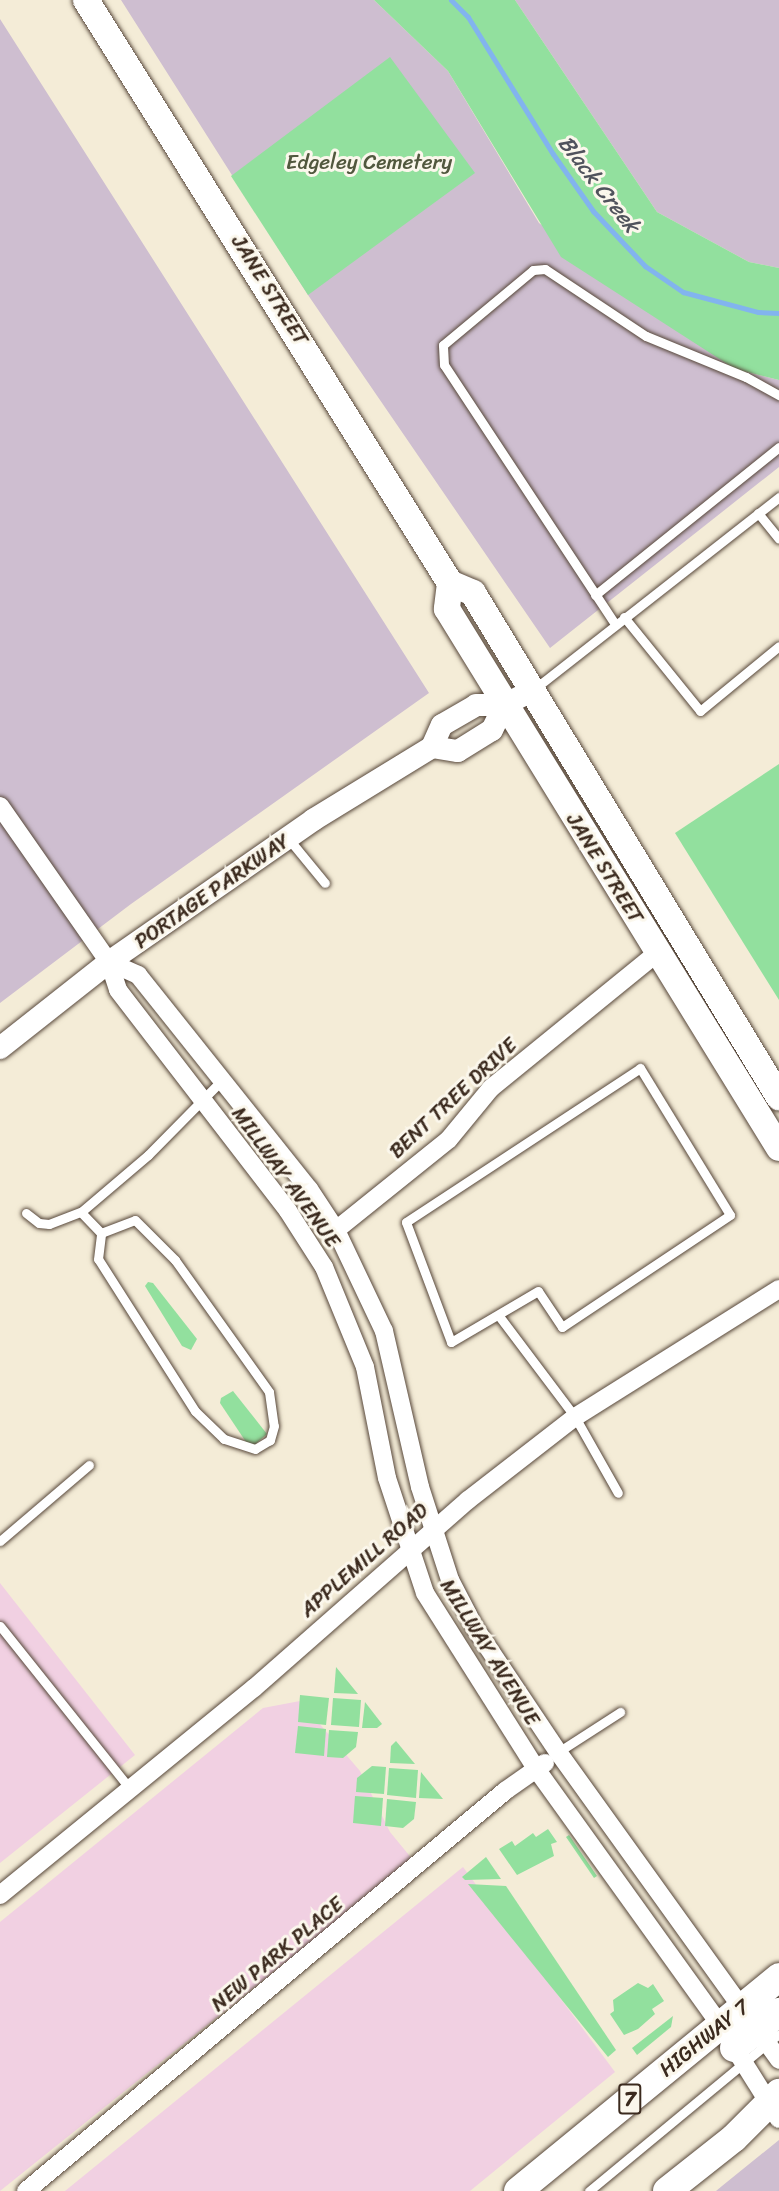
<!DOCTYPE html>
<html>
<head>
<meta charset="utf-8">
<style>
	body { margin:0 }
	#map { position:relative; width:779px; height:2191px; overflow:hidden; background:#f4ecd7; font-family:Sriracha,sans-serif }
	div>[style] { position:absolute }
	[style*='--x'] { left:calc(var(--x)*1px); top:calc(var(--y)*1px); width:calc(var(--w)*1px); rotate:calc(var(--a)*1deg) }
	.built>* { inset:0; background:#f1d0e2 }
	.industrial>* { inset:0; background:#cebed0 }
	.green>* { inset:0; background:#92e09e }
	.stream>* { height:5px; margin:-2.5px; padding:0 2.5px; transform-origin:2.5px; border-radius:2.5px; background:#82b4ee }
	.roads { filter:drop-shadow(0 0 2px #57473a) drop-shadow(0 0 2px #57473a) }
	.service>* { height:9px; margin:-4.5px; padding:0 4.5px; transform-origin:4.5px; border-radius:4.5px; background:#fff }
	.minor>* { height:18px; margin:-9px; padding:0 9px; transform-origin:9px; border-radius:9px; background:#fff }
	.tertiary>* { height:22px; margin:-11px; padding:0 11px; transform-origin:11px; border-radius:11px; background:#fff }
	.secondary>* { height:26px; margin:-13px; padding:0 13px; transform-origin:13px; border-radius:13px; background:#fff }
	.primary>* { height:28px; margin:-14px; padding:0 14px; transform-origin:14px; border-radius:14px; background:#fff }
	span { translate:-50% -50%; white-space:nowrap; text-align:center; line-height:1.15; -webkit-text-stroke:6px #fbf7ec; paint-order:stroke }
	.shield-label span { padding:2px 4px; background:#fbf7ec; border:2px solid; border-radius:4px; -webkit-text-stroke-width:0 }
	.shield-label { font-size:20px; color:#3b2a1e; font-weight:700 }
	.park-label { font-size:21px; color:#51583e }
	.street-label { font-size:21px; color:#3b2a1e }
	.water-label { font-size:22px; color:#50535c; font-style:italic }
</style>
</head>
<body>
<div id="map">
	<div class="built">
		<div style="clip-path:polygon(0 1583px,135px 1755px,0 1863px)"></div>
		<div style="clip-path:polygon(300px 1701px,360px 1771px,390px 1832px,413px 1860px,0 2191px,0 1922px,263px 1708px)"></div>
		<div style="clip-path:polygon(463px 1867px,615px 2072px,470px 2191px,65px 2191px)"></div>
	</div>
	<div class="industrial">
		<div style="clip-path:polygon(121px 0,374px 0,448px 71px,539px 223px,735px 369px,779px 380px,779px 467px,550px 648px,308px 295px)"></div>
		<div style="clip-path:polygon(515px 0,779px 0,779px 268px,749px 262px,657px 212px)"></div>
		<div style="clip-path:polygon(0 19px,429px 693px,131px 904px,0 1003px)"></div>
		<div style="clip-path:polygon(779px 2140px,779px 2191px,716px 2191px,722px 2186px)"></div>
	</div>
	<div class="green">
		<div style="clip-path:polygon(374px 0,515px 0,657px 212px,749px 262px,779px 268px,779px 380px,735px 369px,561px 257px,448px 71px)"></div>
		<div style="clip-path:polygon(390px 57px,475px 173px,308px 295px,231px 176px)"></div>
		<div style="clip-path:polygon(779px 764px,779px 1000px,675px 833px)"></div>
		<div style="clip-path:polygon(148px 1282px,153px 1283px,197px 1339px,191px 1350px,182px 1346px,145px 1286px)"></div>
		<div style="clip-path:polygon(233px 1391px,267px 1434px,253px 1446px,248px 1445px,220px 1403px,221px 1398px)"></div>
		<div style="clip-path:polygon(336px 1667px,358px 1694px,334px 1693px)"></div>
		<div style="clip-path:polygon(300px 1695px,329px 1698px,326px 1725px,298px 1722px)"></div>
		<div style="clip-path:polygon(333px 1698px,361px 1700px,359px 1727px,331px 1725px)"></div>
		<div style="clip-path:polygon(365px 1702px,382px 1724px,377px 1728px,362px 1728px)"></div>
		<div style="clip-path:polygon(298px 1726px,326px 1729px,324px 1756px,295px 1753px)"></div>
		<div style="clip-path:polygon(329px 1730px,358px 1732px,356px 1747px,343px 1758px,327px 1757px)"></div>
		<div style="clip-path:polygon(396px 1741px,415px 1764px,390px 1763px,391px 1746px)"></div>
		<div style="clip-path:polygon(372px 1766px,386px 1767px,384px 1794px,356px 1792px,357px 1778px)"></div>
		<div style="clip-path:polygon(389px 1768px,418px 1770px,416px 1798px,387px 1795px)"></div>
		<div style="clip-path:polygon(421px 1772px,443px 1799px,419px 1798px)"></div>
		<div style="clip-path:polygon(355px 1796px,383px 1798px,381px 1826px,353px 1823px)"></div>
		<div style="clip-path:polygon(387px 1799px,416px 1802px,414px 1819px,403px 1828px,385px 1826px)"></div>
		<div style="clip-path:polygon(548px 1829px,557px 1842px,551px 1844px,554px 1856px,517px 1875px,499px 1849px,512px 1841px,515px 1846px,533px 1833px,536px 1837px)"></div>
		<div style="clip-path:polygon(569px 1835px,597px 1876px,594px 1878px,566px 1837px)"></div>
		<div style="clip-path:polygon(486px 1857px,501px 1879px,465px 1880px,462px 1877px)"></div>
		<div style="clip-path:polygon(468px 1884px,506px 1886px,616px 2050px,608px 2057px)"></div>
		<div style="clip-path:polygon(638px 1983px,648px 1988px,653px 1984px,664px 2001px,652px 2009px,655px 2014px,638px 2029px,624px 2035px,610px 2014px,614px 2011px,613px 2000px)"></div>
		<div style="clip-path:polygon(673px 2016px,671px 2027px,637px 2055px,632px 2048px)"></div>
	</div>
	<div class="stream">
		<div style="--x:451;--y:0;--w:24;--a:45"></div>
		<div style="--x:468;--y:17;--w:161;--a:58.2"></div>
		<div style="--x:553;--y:154;--w:70;--a:54.9"></div>
		<div style="--x:593;--y:211;--w:76;--a:46.6"></div>
		<div style="--x:645;--y:266;--w:46;--a:34.4"></div>
		<div style="--x:683;--y:292;--w:78;--a:14.9"></div>
		<div style="--x:758;--y:312;--w:21;--a:3"></div>
	</div>
	<div class="roads">
		<div class="service">
			<div style="--x:758;--y:513;--w:33;--a:51"></div>
			<div style="--x:595;--y:595;--w:236;--a:-38.8"></div>
			<div style="--x:624;--y:617;--w:121;--a:51"></div>
			<div style="--x:700;--y:711;--w:102;--a:-39.4"></div>
			<div style="--x:615;--y:624;--w:310;--a:-123.4"></div>
			<div style="--x:444;--y:365;--w:20;--a:-93"></div>
			<div style="--x:443;--y:345;--w:117;--a:-39.8"></div>
			<div style="--x:533;--y:270;--w:12;--a:-5"></div>
			<div style="--x:545;--y:269;--w:121;--a:33.6"></div>
			<div style="--x:646;--y:336;--w:108;--a:22.3"></div>
			<div style="--x:746;--y:377;--w:38;--a:29"></div>
			<div style="--x:533;--y:690;--w:313;--a:-38.1"></div>
			<div style="--x:288;--y:838;--w:58;--a:50.6"></div>
			<div style="--x:640;--y:1068;--w:172;--a:58.5"></div>
			<div style="--x:730;--y:1215;--w:202;--a:146.3"></div>
			<div style="--x:562;--y:1327;--w:43;--a:-123.7"></div>
			<div style="--x:538;--y:1291;--w:101;--a:149.6"></div>
			<div style="--x:451;--y:1342;--w:128;--a:-110.6"></div>
			<div style="--x:406;--y:1222;--w:280;--a:-33.3"></div>
			<div style="--x:26;--y:1213;--w:16;--a:38"></div>
			<div style="--x:39;--y:1223;--w:10;--a:6"></div>
			<div style="--x:49;--y:1224;--w:34;--a:-21"></div>
			<div style="--x:135;--y:1220;--w:57;--a:45"></div>
			<div style="--x:175;--y:1260;--w:162;--a:54.5"></div>
			<div style="--x:269;--y:1392;--w:34;--a:82"></div>
			<div style="--x:274;--y:1426;--w:15;--a:106"></div>
			<div style="--x:270;--y:1440;--w:17;--a:149"></div>
			<div style="--x:255;--y:1449;--w:33;--a:-162"></div>
			<div style="--x:224;--y:1439;--w:40;--a:-136"></div>
			<div style="--x:195;--y:1411;--w:180;--a:-122.5"></div>
			<div style="--x:98;--y:1259;--w:26;--a:-83"></div>
			<div style="--x:101;--y:1233;--w:36;--a:-21"></div>
			<div style="--x:101;--y:1233;--w:29;--a:-134"></div>
			<div style="--x:81;--y:1212;--w:88;--a:-40.4"></div>
			<div style="--x:148;--y:1155;--w:105;--a:-45.4"></div>
			<div style="--x:499;--y:1316;--w:126;--a:53"></div>
			<div style="--x:575;--y:1417;--w:87;--a:60.5"></div>
			<div style="--x:0;--y:1541;--w:117;--a:-40.5"></div>
			<div style="--x:0;--y:1626;--w:208;--a:51.4"></div>
			<div style="--x:558;--y:1752;--w:74;--a:-32.8"></div>
			<div style="--x:589;--y:2191;--w:246;--a:-39.6"></div>
		</div>
		<div class="minor">
			<div style="--x:0;--y:806;--w:190;--a:55.1"></div>
			<div style="--x:109;--y:962;--w:29;--a:72"></div>
			<div style="--x:118;--y:990;--w:279;--a:52.4"></div>
			<div style="--x:288;--y:1211;--w:67;--a:57.3"></div>
			<div style="--x:324;--y:1267;--w:108;--a:67.7"></div>
			<div style="--x:365;--y:1367;--w:113;--a:78.8"></div>
			<div style="--x:387;--y:1478;--w:121;--a:71.7"></div>
			<div style="--x:425;--y:1593;--w:209;--a:57.7"></div>
			<div style="--x:537;--y:1770;--w:314;--a:54.3"></div>
			<div style="--x:720;--y:2025;--w:111;--a:57.9"></div>
			<div style="--x:109;--y:962;--w:32;--a:24"></div>
			<div style="--x:138;--y:975;--w:274;--a:51.4"></div>
			<div style="--x:309;--y:1189;--w:49;--a:56.6"></div>
			<div style="--x:336;--y:1230;--w:112;--a:64.6"></div>
			<div style="--x:384;--y:1331;--w:160;--a:77"></div>
			<div style="--x:420;--y:1487;--w:98;--a:72.1"></div>
			<div style="--x:450;--y:1580;--w:54;--a:62.5"></div>
			<div style="--x:475;--y:1628;--w:149;--a:56.2"></div>
			<div style="--x:558;--y:1752;--w:379;--a:54.3"></div>
			<div style="--x:336;--y:1230;--w:145;--a:-38.8"></div>
			<div style="--x:449;--y:1139;--w:66;--a:-50.5"></div>
			<div style="--x:491;--y:1088;--w:214;--a:-39.1"></div>
			<div style="--x:0;--y:1895;--w:328;--a:-39.2"></div>
			<div style="--x:254;--y:1688;--w:285;--a:-41.3"></div>
			<div style="--x:468;--y:1500;--w:135;--a:-37.8"></div>
			<div style="--x:575;--y:1417;--w:241;--a:-32.1"></div>
			<div style="--x:26;--y:2191;--w:624;--a:-39.86"></div>
			<div style="--x:505;--y:1791;--w:49;--a:-35"></div>
		</div>
		<div class="tertiary">
			<div style="--x:432;--y:747;--w:26;--a:9"></div>
			<div style="--x:458;--y:751;--w:40;--a:-32"></div>
			<div style="--x:492;--y:730;--w:28;--a:-64"></div>
			<div style="--x:0;--y:1048;--w:139;--a:-38.3"></div>
			<div style="--x:109;--y:962;--w:249;--a:-34.8"></div>
			<div style="--x:313;--y:820;--w:140;--a:-31.5"></div>
			<div style="--x:432;--y:747;--w:24;--a:-66"></div>
			<div style="--x:442;--y:725;--w:39;--a:-30"></div>
			<div style="--x:476;--y:705;--w:28;--a:0"></div>
			<div style="--x:504;--y:705;--w:30;--a:-27"></div>
		</div>
		<div class="secondary">
			<div style="--x:86;--y:0;--w:687;--a:58.02"></div>
			<div style="--x:450;--y:583;--w:25;--a:23"></div>
			<div style="--x:473;--y:593;--w:590;--a:58.74"></div>
			<div style="--x:450;--y:583;--w:26;--a:97"></div>
			<div style="--x:447;--y:609;--w:633;--a:58.37"></div>
		</div>
		<div class="primary">
			<div style="--x:734;--y:2048;--w:58;--a:-38.7"></div>
			<div style="--x:518;--y:2191;--w:338;--a:-39.3"></div>
			<div style="--x:667;--y:2191;--w:85;--a:-38.3"></div>
			<div style="--x:734;--y:2138;--w:64;--a:-45"></div>
		</div>
	</div>
	<div class="shield-label">
		<span style="left:630px;top:2099px">7</span>
	</div>
	<div class="park-label">
		<span style="left:369px;top:162px">Edgeley Cemetery</span>
	</div>
	<div class="street-label">
		<span style="left:270px;top:290px;rotate:58deg">JANE STREET</span>
		<span style="left:605px;top:868px;rotate:58deg">JANE STREET</span>
		<span style="left:212px;top:891px;rotate:-35deg">PORTAGE PARKWAY</span>
		<span style="left:453px;top:1098px;rotate:-43deg">BENT TREE DRIVE</span>
		<span style="left:286px;top:1177px;rotate:54deg">MILLWAY AVENUE</span>
		<span style="left:364px;top:1560px;rotate:-41deg">APPLEMILL ROAD</span>
		<span style="left:490px;top:1652px;rotate:58deg">MILLWAY AVENUE</span>
		<span style="left:277px;top:1954px;rotate:-40deg">NEW PARK PLACE</span>
		<span style="left:704px;top:2038px;rotate:-39deg">HIGHWAY 7</span>
	</div>
	<div class="water-label">
		<span style="left:599px;top:184px;rotate:52deg">Black Creek</span>
	</div>
</div>
</body>
</html>
